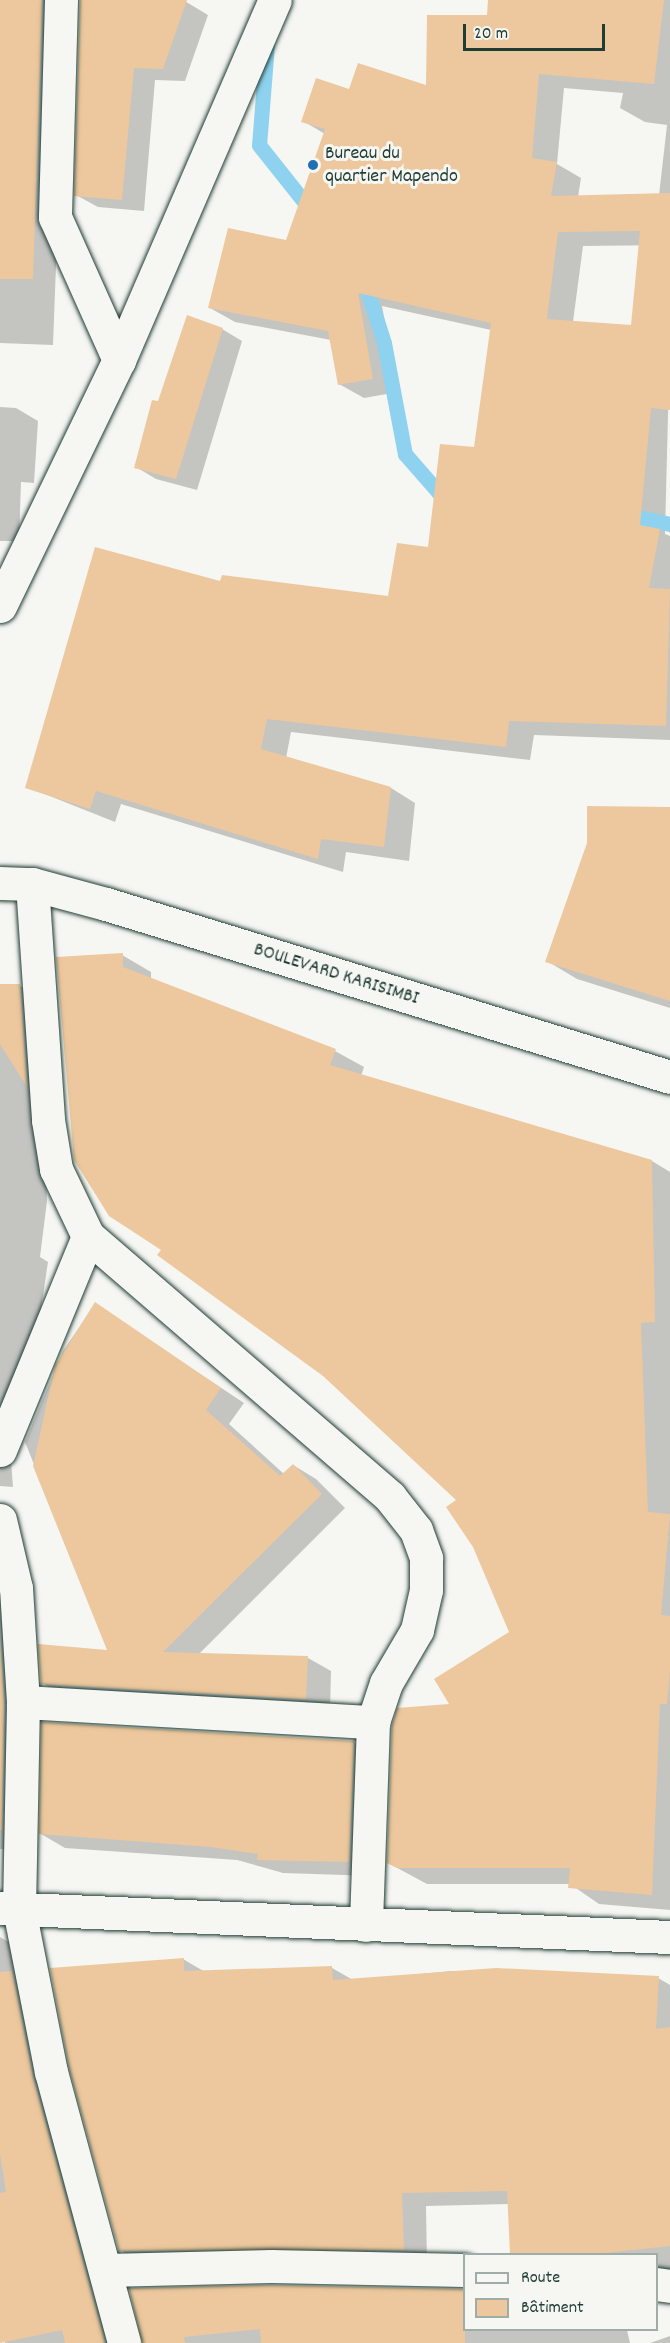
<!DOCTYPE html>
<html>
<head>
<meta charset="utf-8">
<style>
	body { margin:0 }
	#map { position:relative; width:670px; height:2343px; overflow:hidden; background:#f6f6f2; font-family:Dekko,sans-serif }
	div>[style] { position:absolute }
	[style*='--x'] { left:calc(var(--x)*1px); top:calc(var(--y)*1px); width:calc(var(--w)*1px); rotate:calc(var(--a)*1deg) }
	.shadow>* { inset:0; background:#0003 }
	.stream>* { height:15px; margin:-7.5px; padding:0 7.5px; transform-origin:7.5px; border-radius:7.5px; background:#8ed2ef }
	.building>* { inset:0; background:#edc89e }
	.roads { filter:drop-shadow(0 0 2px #1f3d34) drop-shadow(0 0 2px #1f3d34) }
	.minor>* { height:33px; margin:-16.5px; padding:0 16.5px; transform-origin:16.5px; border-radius:16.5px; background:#f6f6f2 }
	.primary>* { height:33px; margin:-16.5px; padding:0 16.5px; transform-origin:16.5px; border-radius:16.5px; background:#f6f6f2 }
	.dots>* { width:16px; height:16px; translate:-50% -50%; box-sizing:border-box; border:3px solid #f6f6f2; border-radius:50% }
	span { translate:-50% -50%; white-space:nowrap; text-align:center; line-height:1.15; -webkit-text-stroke:6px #f6f6f2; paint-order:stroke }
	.poi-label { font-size:20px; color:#1f3d34 }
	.left { translate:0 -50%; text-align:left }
	.street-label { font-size:20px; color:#1f3d34 }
	.legend { position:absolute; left:463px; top:2253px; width:195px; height:78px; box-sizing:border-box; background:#f6f6f2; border:2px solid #a0aca6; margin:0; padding:8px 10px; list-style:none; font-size:18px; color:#1f3d34 }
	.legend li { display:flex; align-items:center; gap:12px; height:30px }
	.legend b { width:30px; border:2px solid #a0aca6 }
	.scale { position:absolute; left:463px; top:24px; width:142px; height:27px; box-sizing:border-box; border:3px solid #1f3d34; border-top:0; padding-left:8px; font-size:18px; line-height:21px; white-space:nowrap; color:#1f3d34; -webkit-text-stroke:4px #f6f6f2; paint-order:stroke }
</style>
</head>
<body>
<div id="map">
	<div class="shadow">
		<div style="clip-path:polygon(0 0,72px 0,66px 3px,53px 345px,0 343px)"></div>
		<div style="clip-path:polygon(81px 0,183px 0,208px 15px,185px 81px,155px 80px,144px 211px,98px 207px,76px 195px)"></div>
		<div style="clip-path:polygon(evenodd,571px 0,670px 0,670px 245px,583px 246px,573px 322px,670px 336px,665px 534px,670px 536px,670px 740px,534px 735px,530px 760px,291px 732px,286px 758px,391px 788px,415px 803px,409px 861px,346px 852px,343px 872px,121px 804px,115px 822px,27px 787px,221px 583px,390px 598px,430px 549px,475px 449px,491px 330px,382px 306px,398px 392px,364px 398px,339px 384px,331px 340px,235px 322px,210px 308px,287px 242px,325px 134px,303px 121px,350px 91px,428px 87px,620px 18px,571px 0,564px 88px,623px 93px,620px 108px,645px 122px,667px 125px,659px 195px,578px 197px,581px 178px,557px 164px,564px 88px)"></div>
		<div style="clip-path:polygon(222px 329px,242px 341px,197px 490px,156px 479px,136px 467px,159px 403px)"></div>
		<div style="clip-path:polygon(0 407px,16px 408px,38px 421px,34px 483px,21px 482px,19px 541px,0 541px)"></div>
		<div style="clip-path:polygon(670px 809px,670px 1008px,577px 979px,547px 961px)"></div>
		<div style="clip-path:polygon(122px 955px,151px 972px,151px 979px,335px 1051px,364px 1067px,361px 1076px,652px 1161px,670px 1172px,670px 1910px,599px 1904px,570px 1884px,427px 1884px,388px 1863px,452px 1705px,511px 1633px,458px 1500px,324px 1375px,163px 1249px,110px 1215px)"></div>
		<div style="clip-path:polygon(0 985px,20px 986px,49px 1003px,43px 1094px,47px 1201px,40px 1257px,48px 1262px,22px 1436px,11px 1461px,13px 1487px,0 1486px)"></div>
		<div style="clip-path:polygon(95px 1304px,244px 1403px,229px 1424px,284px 1474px,293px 1465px,316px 1479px,345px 1508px,198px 1655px,308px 1658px,331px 1671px,330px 1712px,66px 1697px,42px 1683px,109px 1651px,25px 1442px,63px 1351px)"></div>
		<div style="clip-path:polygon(0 1566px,26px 1851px,0 1849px)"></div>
		<div style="clip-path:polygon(353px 1742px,378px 1756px,374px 1876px,283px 1873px,237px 1860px,65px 1848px,41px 1834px)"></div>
		<div style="clip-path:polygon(0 1937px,24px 1951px,124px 2343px,5px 2343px,0 2316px)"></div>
		<div style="clip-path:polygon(183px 1959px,205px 1972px,332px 1968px,353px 1980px,452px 1971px,543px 1971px,658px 1978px,670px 1985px,670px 2270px,656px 2271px,656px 2254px,512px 2254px,509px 2204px,426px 2206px,427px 2263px,144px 2264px,120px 2250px)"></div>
		<div style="clip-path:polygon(464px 2292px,464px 2330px,627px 2330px,630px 2343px,143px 2343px)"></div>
		<div style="clip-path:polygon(670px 2336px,670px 2343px,650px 2343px)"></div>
	</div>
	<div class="stream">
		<div style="--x:267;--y:44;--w:101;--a:94.5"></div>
		<div style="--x:259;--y:145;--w:87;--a:51.5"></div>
		<div style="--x:363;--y:277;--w:69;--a:72.3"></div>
		<div style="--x:384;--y:343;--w:113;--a:79.3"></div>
		<div style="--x:405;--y:454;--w:52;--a:48.9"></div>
		<div style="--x:439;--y:493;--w:12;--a:5"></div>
		<div style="--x:620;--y:513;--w:51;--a:12.4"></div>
	</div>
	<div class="building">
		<div style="clip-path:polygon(0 0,42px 0,33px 279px,0 279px)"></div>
		<div style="clip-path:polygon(80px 0,187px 0,163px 69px,134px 68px,122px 200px,74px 196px)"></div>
		<div style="clip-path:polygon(evenodd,488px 0,664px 0,654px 84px,539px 74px,532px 158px,557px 162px,551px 196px,670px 193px,670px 410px,651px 408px,640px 525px,660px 529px,649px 588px,670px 589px,666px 726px,509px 721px,506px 747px,267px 719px,261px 749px,391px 787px,384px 847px,321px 839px,318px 859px,96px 791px,90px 809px,25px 788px,95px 547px,220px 581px,222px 575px,388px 596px,397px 543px,428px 547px,440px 444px,474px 447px,491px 323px,358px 293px,373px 379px,338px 385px,328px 331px,208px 308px,228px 228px,286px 240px,325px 129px,301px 122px,316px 78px,349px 89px,358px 63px,426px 85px,427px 15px,487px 15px,488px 0,640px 231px,631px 325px,547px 319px,558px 232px,640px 231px)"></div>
		<div style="clip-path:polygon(187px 315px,223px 328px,176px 479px,134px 468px,152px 400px,158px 401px)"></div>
		<div style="clip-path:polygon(587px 806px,670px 807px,670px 1001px,545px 962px,587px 843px)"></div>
		<div style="clip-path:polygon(123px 953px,123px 967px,336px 1049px,330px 1065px,652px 1160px,655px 1322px,641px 1323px,648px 1512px,670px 1514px,661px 1615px,670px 1616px,670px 1671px,667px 1704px,660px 1704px,652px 1895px,568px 1888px,570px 1868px,397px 1868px,387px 1863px,392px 1725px,397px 1708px,449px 1704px,434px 1679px,509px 1632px,473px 1547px,446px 1507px,456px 1500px,323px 1376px,157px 1255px,161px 1250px,109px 1216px,74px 1160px,56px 957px)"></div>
		<div style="clip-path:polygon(0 984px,20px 984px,27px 1087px,0 1044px)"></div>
		<div style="clip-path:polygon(95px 1302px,221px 1388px,206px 1410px,280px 1476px,293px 1464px,322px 1494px,163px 1652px,308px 1656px,306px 1699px,41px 1684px,38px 1644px,107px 1650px,33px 1466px,55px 1366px)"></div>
		<div style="clip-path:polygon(0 1641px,4px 1702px,2px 1830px,0 1830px)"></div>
		<div style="clip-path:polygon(41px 1722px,354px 1741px,349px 1862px,257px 1860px,258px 1854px,211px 1847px,39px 1834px)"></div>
		<div style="clip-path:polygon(184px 1958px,184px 1971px,332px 1966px,333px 1980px,496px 1968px,659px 1976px,656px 2029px,670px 2027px,670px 2246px,595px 2254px,510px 2254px,507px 2191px,402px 2193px,404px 2250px,119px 2251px,69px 2068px,50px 1968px)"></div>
		<div style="clip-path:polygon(12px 1971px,33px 2077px,105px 2343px,65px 2343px,62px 2330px,0 2343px,0 2193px,6px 2192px,0 2154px,0 1972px)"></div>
		<div style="clip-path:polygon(271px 2285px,465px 2289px,465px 2343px,261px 2343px,260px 2329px,184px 2337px,185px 2343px,142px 2343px,129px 2288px)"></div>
	</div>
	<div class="roads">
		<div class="minor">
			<div style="--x:61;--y:0;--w:217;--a:91.6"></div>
			<div style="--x:55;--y:217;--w:157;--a:65.9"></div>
			<div style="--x:0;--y:606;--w:273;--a:-64.2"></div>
			<div style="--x:119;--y:360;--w:392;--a:-66.6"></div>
			<div style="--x:32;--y:884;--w:237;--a:86.1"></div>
			<div style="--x:48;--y:1120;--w:50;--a:80.7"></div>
			<div style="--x:56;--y:1169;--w:74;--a:64.5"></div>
			<div style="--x:88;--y:1236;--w:399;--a:40.8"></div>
			<div style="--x:390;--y:1497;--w:42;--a:51.8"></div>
			<div style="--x:416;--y:1530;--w:30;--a:70"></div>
			<div style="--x:426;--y:1558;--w:32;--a:90"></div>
			<div style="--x:426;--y:1590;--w:41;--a:102.7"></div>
			<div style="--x:417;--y:1630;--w:61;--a:120.3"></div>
			<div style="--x:386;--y:1683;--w:41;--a:108.4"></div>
			<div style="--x:373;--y:1722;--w:203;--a:92"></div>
			<div style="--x:0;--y:1450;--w:231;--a:-67.6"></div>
			<div style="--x:0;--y:1520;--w:70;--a:76.8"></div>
			<div style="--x:16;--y:1588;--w:114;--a:86.5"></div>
			<div style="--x:23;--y:1702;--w:207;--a:91.1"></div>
			<div style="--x:19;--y:1909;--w:166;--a:78.9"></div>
			<div style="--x:51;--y:2072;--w:281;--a:74.9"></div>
			<div style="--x:23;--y:1702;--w:351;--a:3.3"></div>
			<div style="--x:0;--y:1908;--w:671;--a:2.48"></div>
			<div style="--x:106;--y:2270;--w:165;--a:-1.4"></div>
			<div style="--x:271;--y:2266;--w:193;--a:1.2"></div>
			<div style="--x:656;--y:2284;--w:14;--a:8"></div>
		</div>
		<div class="primary">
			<div style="--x:0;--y:883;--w:32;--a:2"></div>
			<div style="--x:32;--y:884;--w:77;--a:15.1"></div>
			<div style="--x:106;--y:904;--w:590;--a:17.05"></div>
		</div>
	</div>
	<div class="dots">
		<div style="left:313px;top:165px;background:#1f6fb2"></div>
	</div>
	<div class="poi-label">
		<span class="left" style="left:325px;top:166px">Bureau du<br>quartier Mapendo</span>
	</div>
	<div class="street-label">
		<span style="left:336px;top:975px;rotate:17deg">BOULEVARD KARISIMBI</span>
	</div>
	<ul class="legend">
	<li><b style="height:8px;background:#f6f6f2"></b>Route</li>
	<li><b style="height:16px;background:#edc89e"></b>Bâtiment</li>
	</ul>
	<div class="scale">20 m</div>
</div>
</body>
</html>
